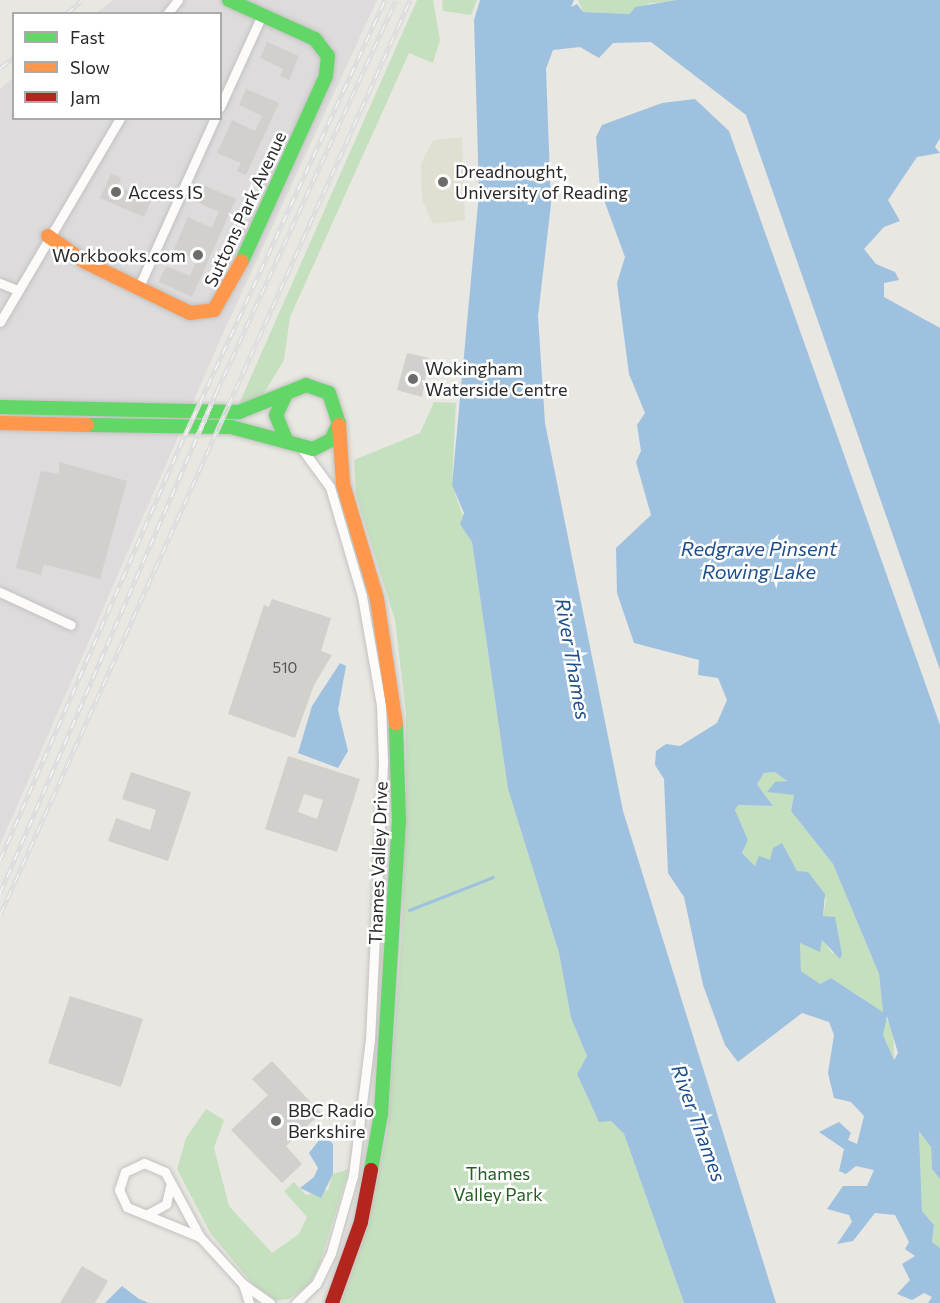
<!DOCTYPE html>
<html>
<head>
<meta charset="utf-8">
<style>
	body { margin:0 }
	#map { position:relative; width:940px; height:1303px; overflow:hidden; background:#e8e7e1; font-family:Commissioner,sans-serif }
	div>[style] { position:absolute }
	[style*='--x'] { left:calc(var(--x)*1px); top:calc(var(--y)*1px); width:calc(var(--w)*1px); rotate:calc(var(--a)*1deg) }
	.industrial>* { inset:0; background:#dddbdc }
	.education>* { inset:0; background:#e1dfd1 }
	.green>* { inset:0; background:#c5e0be }
	.water>* { inset:0; background:#9ec1e0 }
	.stream>* { height:3px; margin:-1.5px; padding:0 1.5px; transform-origin:1.5px; border-radius:1.5px; background:#9ec1e0 }
	.building>* { inset:0; background:#d1d0cc }
	.roads { filter:drop-shadow(0 0 2px #c2c2c1) drop-shadow(0 0 2px #c2c2c1) }
	.street>* { height:9px; margin:-4.5px; padding:0 4.5px; transform-origin:4.5px; border-radius:4.5px; background:#fcfbfa }
	.fast>* { height:14px; margin:-7px; padding:0 7px; transform-origin:7px; border-radius:7px; background:#63d668 }
	.slow>* { height:14px; margin:-7px; padding:0 7px; transform-origin:7px; border-radius:7px; background:#ff974d }
	.jam>* { height:14px; margin:-7px; padding:0 7px; transform-origin:7px; border-radius:7px; background:#b3261e }
	.rail>* { height:5px; margin-top:-2.5px; transform-origin:0; background:repeating-linear-gradient(90deg,#fff 0 9px,#dedede 0 18px); box-sizing:border-box; border-block:2px solid #dedede }
	.dots>* { width:16px; height:16px; translate:-50% -50%; box-sizing:border-box; border:3px solid #fff; border-radius:50% }
	span { translate:-50% -50%; white-space:nowrap; text-align:center; line-height:1.15; -webkit-text-stroke:5px #fff; paint-order:stroke }
	.number-label { font-size:15px; color:#545453 }
	.number-label span { -webkit-text-stroke-width:0 }
	.poi-label { font-size:18px; color:#2a2a2a }
	.left { translate:0 -50%; text-align:left }
	.right { translate:-100% -50%; text-align:right }
	.street-label { font-size:18px; color:#2a2a2a }
	.park-label { font-size:18px; color:#235f23 }
	.water-label { font-size:20px; color:#1e4e8b; font-style:italic }
	.legend { position:absolute; left:12px; top:12px; width:210px; height:108px; box-sizing:border-box; background:#fff; border:2px solid #aaa; margin:0; padding:8px 10px; list-style:none; font-size:18px; color:#2a2a2a }
	.legend li { display:flex; align-items:center; gap:12px; height:30px }
	.legend b { width:30px; border:2px solid #aaa }
</style>
</head>
<body>
<div id="map">
	<div class="industrial">
		<div style="clip-path:polygon(114px 0,377px 0,224px 331px,0 845px,0 89px,13px 78px,14px 118px,220px 118px,220px 14px,96px 13px)"></div>
	</div>
	<div class="education">
		<div style="clip-path:polygon(462px 137px,465px 220px,433px 224px,422px 200px,421px 164px,433px 140px)"></div>
	</div>
	<div class="green">
		<div style="clip-path:polygon(417px 0,433px 0,440px 40px,433px 63px,409px 53px,290px 317px,284px 360px,261px 398px,239px 404px)"></div>
		<div style="clip-path:polygon(442px 0,477px 0,471px 15px,443px 11px)"></div>
		<div style="clip-path:polygon(578px 0,677px 0,677px 2px,650px 3px,630px 14px,583px 12px)"></div>
		<div style="clip-path:polygon(434px 402px,456px 403px,452px 485px,472px 542px,508px 789px,559px 953px,571px 1018px,587px 1056px,577px 1074px,599px 1121px,611px 1121px,624px 1134px,684px 1303px,341px 1303px,367px 1228px,387px 1134px,402px 930px,406px 787px,406px 713px,395px 620px,356px 495px,354px 460px,420px 433px)"></div>
		<div style="clip-path:polygon(775px 772px,787px 777px,781px 791px,794px 795px,791px 811px,833px 864px,879px 974px,883px 1012px,831px 978px,820px 984px,801px 971px,800px 943px,820px 951px,822px 940px,833px 954px,837px 950px,823px 916px,826px 899px,796px 871px,782px 844px,770px 860px,755px 866px,742px 853px,748px 840px,735px 810px,738px 805px,773px 806px,757px 784px,764px 773px)"></div>
		<div style="clip-path:polygon(883px 1016px,893px 1024px,894px 1060px,883px 1035px)"></div>
		<div style="clip-path:polygon(206px 1109px,224px 1120px,214px 1148px,229px 1206px,272px 1253px,299px 1234px,307px 1217px,284px 1191px,294px 1182px,306px 1195px,328px 1190px,333px 1174px,349px 1169px,319px 1266px,309px 1285px,289px 1299px,272px 1301px,262px 1295px,211px 1234px,177px 1169px,186px 1138px)"></div>
		<div style="clip-path:polygon(919px 1129px,931px 1147px,932px 1169px,940px 1179px,940px 1248px,932px 1242px,934px 1225px,922px 1211px)"></div>
	</div>
	<div class="water">
		<div style="clip-path:polygon(480px 0,574px 0,571px 7px,577px 4px,583px 12px,630px 14px,635px 7px,677px 0,940px 0,940px 138px,935px 147px,940px 153px,917px 157px,888px 200px,900px 221px,884px 227px,864px 249px,876px 264px,895px 272px,899px 280px,884px 283px,884px 297px,940px 328px,940px 670px,746px 115px,651px 42px,613px 43px,599px 58px,580px 47px,553px 50px,546px 69px,551px 204px,538px 316px,545px 423px,623px 811px,776px 1303px,684px 1303px,624px 1134px,611px 1121px,599px 1122px,577px 1074px,587px 1056px,571px 1018px,559px 953px,508px 789px,472px 542px,460px 524px,464px 513px,452px 485px,479px 193px,474px 20px)"></div>
		<div style="clip-path:polygon(evenodd,695px 99px,729px 131px,940px 725px,940px 1179px,932px 1169px,931px 1147px,919px 1131px,922px 1211px,934px 1225px,932px 1242px,940px 1248px,940px 1303px,928px 1303px,932px 1297px,924px 1293px,912px 1300px,897px 1294px,910px 1280px,902px 1264px,915px 1256px,905px 1249px,909px 1242px,895px 1215px,875px 1213px,853px 1241px,837px 1244px,852px 1222px,849px 1215px,827px 1209px,843px 1186px,867px 1186px,874px 1170px,856px 1166px,846px 1174px,839px 1171px,844px 1149px,819px 1132px,839px 1122px,851px 1133px,848px 1140px,857px 1144px,864px 1116px,851px 1102px,834px 1098px,828px 1073px,834px 1035px,829px 1022px,802px 1013px,738px 1062px,725px 1045px,703px 985px,684px 897px,668px 873px,664px 779px,655px 765px,656px 751px,666px 744px,680px 746px,717px 723px,727px 700px,718px 678px,698px 675px,699px 660px,634px 643px,617px 593px,616px 548px,651px 515px,636px 462px,641px 451px,637px 425px,645px 413px,629px 374px,617px 283px,625px 257px,600px 189px,596px 137px,602px 125px,662px 103px,695px 99px,775px 772px,787px 781px,775px 782px,767px 792px,794px 795px,791px 811px,833px 864px,879px 974px,883px 1012px,831px 978px,820px 984px,801px 971px,800px 943px,820px 952px,822px 940px,840px 959px,842px 954px,835px 917px,823px 916px,825px 894px,808px 872px,797px 871px,782px 843px,773px 848px,770px 860px,759px 856px,755px 866px,742px 853px,748px 840px,735px 810px,738px 805px,773px 806px,757px 784px,764px 773px,775px 772px,695px 99px,887px 1016px,898px 1053px,894px 1060px,883px 1035px,887px 1016px)"></div>
		<div style="clip-path:polygon(340px 663px,346px 666px,338px 710px,348px 751px,338px 768px,298px 753px,312px 706px)"></div>
		<div style="clip-path:polygon(324px 1134px,333px 1144px,333px 1174px,321px 1198px,300px 1188px,314px 1177px,318px 1168px,309px 1153px)"></div>
		<div style="clip-path:polygon(122px 1286px,139px 1299px,149px 1303px,105px 1303px)"></div>
	</div>
	<div class="stream">
		<div style="--x:409;--y:910;--w:90;--a:-21.4"></div>
	</div>
	<div class="building">
		<div style="clip-path:polygon(267px 42px,299px 56px,289px 80px,280px 76px,283px 69px,260px 58px)"></div>
		<div style="clip-path:polygon(246px 89px,279px 103px,246px 175px,237px 171px,241px 163px,217px 153px,232px 120px,255px 131px,262px 116px,239px 105px)"></div>
		<div style="clip-path:polygon(111px 174px,121px 178px,118px 186px,151px 201px,144px 217px,100px 198px)"></div>
		<div style="clip-path:polygon(203px 185px,236px 199px,192px 297px,159px 282px,166px 266px,190px 276px,197px 260px,174px 249px,188px 217px,212px 228px,215px 220px,219px 212px,195px 201px)"></div>
		<div style="clip-path:polygon(407px 353px,429px 358px,422px 397px,397px 390px)"></div>
		<div style="clip-path:polygon(59px 462px,127px 481px,100px 579px,44px 564px,41px 575px,16px 568px,41px 471px,59px 474px)"></div>
		<div style="clip-path:polygon(272px 599px,331px 618px,321px 651px,332px 655px,314px 685px,295px 738px,228px 714px,264px 605px,269px 607px)"></div>
		<div style="clip-path:polygon(evenodd,288px 756px,360px 779px,337px 852px,265px 829px,288px 756px,304px 794px,323px 800px,317px 819px,298px 812px,304px 794px)"></div>
		<div style="clip-path:polygon(131px 772px,191px 792px,168px 861px,108px 841px,116px 818px,150px 830px,156px 810px,122px 799px)"></div>
		<div style="clip-path:polygon(70px 996px,143px 1019px,121px 1087px,48px 1063px)"></div>
		<div style="clip-path:polygon(272px 1061px,321px 1113px,286px 1146px,302px 1164px,282px 1183px,231px 1130px,268px 1095px,252px 1079px)"></div>
		<div style="clip-path:polygon(82px 1266px,108px 1281px,95px 1303px,60px 1303px)"></div>
	</div>
	<div class="roads">
		<div class="street">
			<div style="--x:167;--y:14;--w:18;--a:-52"></div>
			<div style="--x:220;--y:107;--w:101;--a:-65.5"></div>
			<div style="--x:0;--y:283;--w:16;--a:22"></div>
			<div style="--x:138;--y:289;--w:188;--a:-65.8"></div>
			<div style="--x:0;--y:322;--w:237;--a:-59.5"></div>
			<div style="--x:0;--y:592;--w:78;--a:24.9"></div>
			<div style="--x:148;--y:1214;--w:21;--a:-29"></div>
			<div style="--x:166;--y:1204;--w:18;--a:-77"></div>
			<div style="--x:200;--y:1237;--w:79;--a:-157.7"></div>
			<div style="--x:127;--y:1207;--w:19;--a:-115"></div>
			<div style="--x:119;--y:1190;--w:19;--a:-72"></div>
			<div style="--x:125;--y:1172;--w:21;--a:-25"></div>
			<div style="--x:144;--y:1163;--w:23;--a:23"></div>
			<div style="--x:165;--y:1172;--w:74;--a:61.7"></div>
			<div style="--x:200;--y:1237;--w:64;--a:47.5"></div>
			<div style="--x:243;--y:1284;--w:33;--a:35"></div>
			<div style="--x:243;--y:1284;--w:20;--a:72"></div>
			<div style="--x:296;--y:1303;--w:28;--a:-44"></div>
			<div style="--x:316;--y:1284;--w:34;--a:-64"></div>
			<div style="--x:331;--y:1253;--w:80;--a:-74.1"></div>
			<div style="--x:353;--y:1176;--w:137;--a:-82.9"></div>
			<div style="--x:370;--y:1040;--w:279;--a:-87.3"></div>
			<div style="--x:383;--y:761;--w:56;--a:-92"></div>
			<div style="--x:381;--y:705;--w:111;--a:-99.9"></div>
			<div style="--x:362;--y:596;--w:114;--a:-106.4"></div>
			<div style="--x:330;--y:487;--w:47;--a:-126.4"></div>
		</div>
		<div class="fast">
			<div style="--x:229;--y:0;--w:94;--a:24.4"></div>
			<div style="--x:315;--y:39;--w:21;--a:53"></div>
			<div style="--x:328;--y:56;--w:20;--a:96"></div>
			<div style="--x:326;--y:76;--w:203;--a:114.4"></div>
			<div style="--x:286;--y:394;--w:23;--a:115"></div>
			<div style="--x:276;--y:415;--w:29;--a:68"></div>
			<div style="--x:0;--y:407;--w:239;--a:1.2"></div>
			<div style="--x:239;--y:412;--w:72;--a:-21.9"></div>
			<div style="--x:306;--y:385;--w:24;--a:19"></div>
			<div style="--x:329;--y:393;--w:32;--a:72"></div>
			<div style="--x:339;--y:423;--w:19;--a:115"></div>
			<div style="--x:331;--y:440;--w:20;--a:153"></div>
			<div style="--x:313;--y:449;--w:85;--a:-165"></div>
			<div style="--x:231;--y:427;--w:144;--a:-179.2"></div>
			<div style="--x:371;--y:1170;--w:57;--a:-79.9"></div>
			<div style="--x:381;--y:1114;--w:293;--a:-86.5"></div>
			<div style="--x:399;--y:822;--w:98;--a:-91.8"></div>
		</div>
		<div class="slow">
			<div style="--x:48;--y:236;--w:45;--a:35.1"></div>
			<div style="--x:85;--y:262;--w:117;--a:25.9"></div>
			<div style="--x:190;--y:313;--w:24;--a:-7"></div>
			<div style="--x:214;--y:310;--w:56;--a:-60.3"></div>
			<div style="--x:0;--y:423;--w:87;--a:1.3"></div>
			<div style="--x:339;--y:425;--w:59;--a:86.1"></div>
			<div style="--x:343;--y:484;--w:120;--a:73.5"></div>
			<div style="--x:377;--y:599;--w:126;--a:81.4"></div>
		</div>
		<div class="jam">
			<div style="--x:332;--y:1303;--w:86;--a:-70.3"></div>
			<div style="--x:361;--y:1222;--w:53;--a:-79.1"></div>
		</div>
	</div>
	<div class="rail">
		<div style="--x:66;--y:14;--w:21;--a:-41"></div>
		<div style="--x:0;--y:68;--w:18;--a:-38"></div>
		<div style="--x:0;--y:860;--w:464;--a:-66.5"></div>
		<div style="--x:185;--y:435;--w:479;--a:-65.3"></div>
		<div style="--x:0;--y:893;--w:545;--a:-66.64"></div>
		<div style="--x:216;--y:393;--w:432;--a:-65.4"></div>
		<div style="--x:0;--y:915;--w:1003;--a:-65.86"></div>
	</div>
	<div class="dots">
		<div style="left:443px;top:182px;background:#6c6c6a"></div>
		<div style="left:116px;top:192px;background:#6c6c6a"></div>
		<div style="left:198px;top:255px;background:#6c6c6a"></div>
		<div style="left:413px;top:379px;background:#6c6c6a"></div>
		<div style="left:276px;top:1121px;background:#6c6c6a"></div>
	</div>
	<div class="number-label">
		<span style="left:285px;top:668px">510</span>
	</div>
	<div class="poi-label">
		<span class="left" style="left:455px;top:182px">Dreadnought,<br>University of Reading</span>
		<span class="left" style="left:128px;top:192px">Access IS</span>
		<span class="right" style="left:186px;top:255px">Workbooks.com</span>
		<span class="left" style="left:425px;top:379px">Wokingham<br>Waterside Centre</span>
		<span class="left" style="left:288px;top:1121px">BBC Radio<br>Berkshire</span>
	</div>
	<div class="street-label">
		<span style="left:245px;top:209px;rotate:-65deg">Suttons Park Avenue</span>
		<span style="left:378px;top:863px;rotate:-88deg">Thames Valley Drive</span>
	</div>
	<div class="park-label">
		<span style="left:498px;top:1184px">Thames<br>Valley Park</span>
	</div>
	<div class="water-label">
		<span style="left:759px;top:560px">Redgrave Pinsent<br>Rowing Lake</span>
		<span style="left:573px;top:659px;rotate:80deg">River Thames</span>
		<span style="left:699px;top:1123px;rotate:70deg">River Thames</span>
	</div>
	<ul class="legend">
	<li><b style="height:8px;background:#63d668"></b>Fast</li>
	<li><b style="height:8px;background:#ff974d"></b>Slow</li>
	<li><b style="height:8px;background:#b3261e"></b>Jam</li>
	</ul>
</div>
</body>
</html>
